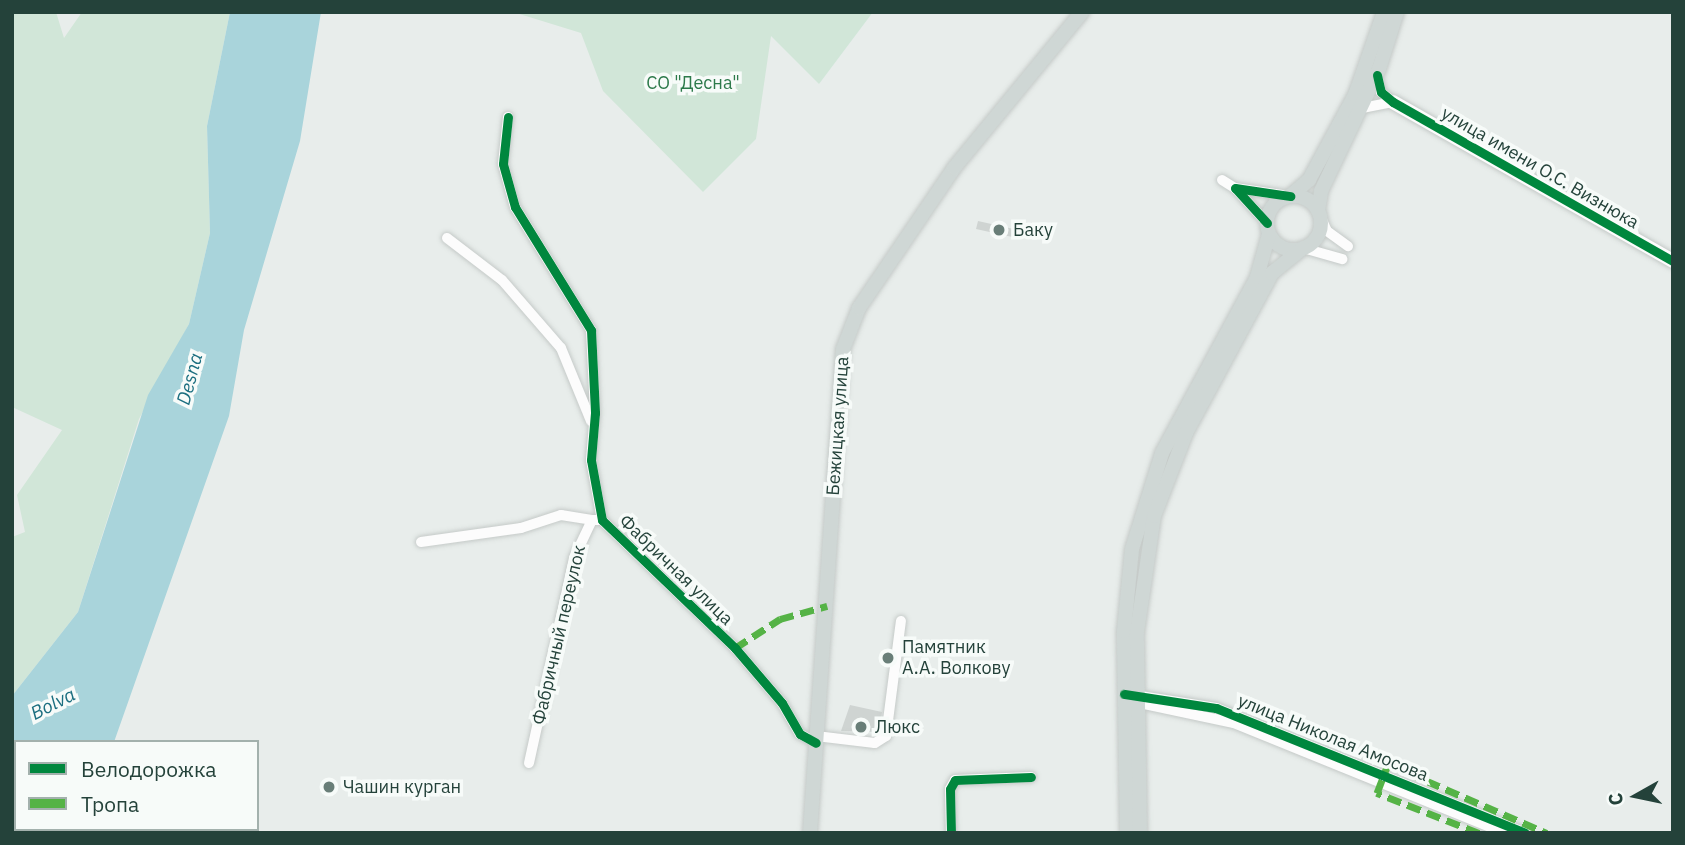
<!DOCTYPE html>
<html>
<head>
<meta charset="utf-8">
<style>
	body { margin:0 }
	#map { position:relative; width:1685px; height:845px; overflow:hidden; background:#e8edeb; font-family:"IBM Plex Sans",sans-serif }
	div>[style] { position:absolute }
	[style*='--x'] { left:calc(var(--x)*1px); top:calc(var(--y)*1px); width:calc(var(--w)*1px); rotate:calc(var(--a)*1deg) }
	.green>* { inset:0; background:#d1e6d8 }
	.water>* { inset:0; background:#a9d4db }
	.building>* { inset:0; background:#cfd4d2 }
	.roads { filter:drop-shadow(0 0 2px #c5cac8) drop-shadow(0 0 2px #c5cac8) }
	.street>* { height:10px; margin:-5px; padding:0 5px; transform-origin:5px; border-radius:5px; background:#fcfcfc }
	.secondary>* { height:14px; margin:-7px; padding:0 7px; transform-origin:7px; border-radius:7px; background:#fcfcfc }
	.primary>* { height:14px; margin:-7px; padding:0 7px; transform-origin:7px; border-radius:7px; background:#cfd7d5 }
	.primary>.ring { margin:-7px; padding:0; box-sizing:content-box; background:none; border:14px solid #cfd7d5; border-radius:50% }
	.quiet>* { height:7px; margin-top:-3.5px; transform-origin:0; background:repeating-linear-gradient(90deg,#55b346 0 14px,transparent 0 21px) }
	.cycleway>* { height:9px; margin:-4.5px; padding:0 4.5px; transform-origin:4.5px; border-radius:4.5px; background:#00873e }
	.dots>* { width:19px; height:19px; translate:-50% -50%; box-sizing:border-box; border:4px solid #f7fbf9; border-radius:50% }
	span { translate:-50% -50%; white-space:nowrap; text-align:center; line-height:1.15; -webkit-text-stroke:7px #f7fbf9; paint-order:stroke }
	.park-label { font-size:18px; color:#2d7a4b }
	.street-label { font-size:18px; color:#24423a }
	.poi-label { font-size:18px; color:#24423a }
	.left { translate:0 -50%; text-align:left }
	.water-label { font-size:19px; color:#1c6f80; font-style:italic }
	.frame { position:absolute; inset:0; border:14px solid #24423a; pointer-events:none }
	.legend { position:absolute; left:14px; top:740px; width:245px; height:91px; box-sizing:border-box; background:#f7fbf9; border:2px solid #a3b1ad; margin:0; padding:9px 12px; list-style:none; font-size:21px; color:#24423a }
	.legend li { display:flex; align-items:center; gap:14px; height:35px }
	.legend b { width:35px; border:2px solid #a3b1ad }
	.north { position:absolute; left:1601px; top:761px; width:70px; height:70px; -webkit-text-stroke:5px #f7fbf9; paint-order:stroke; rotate:261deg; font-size:19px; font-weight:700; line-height:28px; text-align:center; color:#24423a }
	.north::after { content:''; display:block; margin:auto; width:24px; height:32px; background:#24423a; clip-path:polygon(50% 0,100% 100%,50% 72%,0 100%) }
</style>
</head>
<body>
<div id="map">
	<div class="green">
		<div style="clip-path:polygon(12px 12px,56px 12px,64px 38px,82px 12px,230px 12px,207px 126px,210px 233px,189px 324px,139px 419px,78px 612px,12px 696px,12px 537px,25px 532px,17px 495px,62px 430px,12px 407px)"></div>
		<div style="clip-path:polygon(513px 12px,873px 12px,819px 84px,771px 36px,756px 139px,703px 192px,603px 91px,581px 33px)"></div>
	</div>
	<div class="water">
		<div style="clip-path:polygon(230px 12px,321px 12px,300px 141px,244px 330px,229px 416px,114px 742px,16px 742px,12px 746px,12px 696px,78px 612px,148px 395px,189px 324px,210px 233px,207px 126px)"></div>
		<div style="clip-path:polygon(12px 769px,16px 829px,92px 833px,12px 833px)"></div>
	</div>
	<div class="building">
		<div style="clip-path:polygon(978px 221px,1022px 231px,1021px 239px,976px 229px)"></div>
		<div style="clip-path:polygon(850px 705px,882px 712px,879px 732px,841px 731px)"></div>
	</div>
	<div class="roads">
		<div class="street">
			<div style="--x:1377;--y:75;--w:17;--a:77"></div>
			<div style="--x:1381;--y:92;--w:16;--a:40"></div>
			<div style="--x:1362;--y:108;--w:31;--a:-11"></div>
			<div style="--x:508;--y:117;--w:47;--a:96.1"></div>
			<div style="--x:503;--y:164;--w:45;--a:74.4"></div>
			<div style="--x:515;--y:207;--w:145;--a:58.3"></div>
			<div style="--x:591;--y:330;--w:83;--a:87.2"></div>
			<div style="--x:595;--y:413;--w:47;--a:94.9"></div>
			<div style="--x:591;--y:460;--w:61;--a:79.6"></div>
			<div style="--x:602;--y:520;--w:185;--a:43.9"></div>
			<div style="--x:735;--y:648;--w:72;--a:49.5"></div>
			<div style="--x:782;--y:703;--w:36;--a:60"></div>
			<div style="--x:800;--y:734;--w:18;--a:29"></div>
			<div style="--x:1222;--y:180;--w:15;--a:32"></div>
			<div style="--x:1318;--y:211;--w:22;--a:66"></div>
			<div style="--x:1327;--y:231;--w:26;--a:36"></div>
			<div style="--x:1267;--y:223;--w:47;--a:-132.4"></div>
			<div style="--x:1235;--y:188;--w:56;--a:8.3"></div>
			<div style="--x:447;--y:238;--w:69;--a:37.4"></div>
			<div style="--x:502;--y:280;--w:90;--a:49.1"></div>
			<div style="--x:561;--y:348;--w:79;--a:67.7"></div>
			<div style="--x:1303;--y:248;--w:41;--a:15.8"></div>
			<div style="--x:421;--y:542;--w:101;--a:-8"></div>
			<div style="--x:521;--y:528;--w:42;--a:-18"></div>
			<div style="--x:561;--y:515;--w:31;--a:9"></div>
			<div style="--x:1134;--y:695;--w:83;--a:9"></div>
			<div style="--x:1216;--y:708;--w:333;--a:22"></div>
			<div style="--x:1135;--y:702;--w:101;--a:12"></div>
			<div style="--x:1234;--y:723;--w:292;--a:22.1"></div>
			<div style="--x:816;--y:736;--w:59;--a:6.8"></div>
			<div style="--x:875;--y:743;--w:13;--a:-32"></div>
			<div style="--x:886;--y:736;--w:116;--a:-82.6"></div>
			<div style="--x:529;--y:763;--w:210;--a:-77.6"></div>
			<div style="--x:574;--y:558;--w:42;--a:-64.7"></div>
			<div style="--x:592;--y:520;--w:10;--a:0"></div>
			<div style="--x:951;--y:833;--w:44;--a:-91.3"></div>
			<div style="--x:950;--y:789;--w:10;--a:-61"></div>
			<div style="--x:955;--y:780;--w:76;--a:-2.3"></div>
		</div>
		<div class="secondary">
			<div style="--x:1393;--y:102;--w:322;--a:29.6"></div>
		</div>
		<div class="primary">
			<div style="--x:1290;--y:196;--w:25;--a:-40"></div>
			<div style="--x:1309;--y:180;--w:97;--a:-61.6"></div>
			<div style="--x:1355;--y:95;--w:88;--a:-70.7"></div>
			<div class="ring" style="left:1267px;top:196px;width:40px;height:40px"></div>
			<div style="--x:1318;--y:211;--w:20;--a:-81"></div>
			<div style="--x:1321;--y:191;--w:135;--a:-64.6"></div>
			<div style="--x:1379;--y:69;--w:60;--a:-72.5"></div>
			<div style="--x:810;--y:833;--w:485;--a:-86.1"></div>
			<div style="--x:843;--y:349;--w:44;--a:-68.7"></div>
			<div style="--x:859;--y:308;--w:169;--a:-55.8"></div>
			<div style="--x:954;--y:168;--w:202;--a:-50.6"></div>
			<div style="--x:1127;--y:833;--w:202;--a:-90.9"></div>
			<div style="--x:1124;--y:631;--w:82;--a:-84.4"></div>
			<div style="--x:1132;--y:549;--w:101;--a:-72.6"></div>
			<div style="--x:1162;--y:453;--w:200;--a:-61.6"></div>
			<div style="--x:1257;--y:277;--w:45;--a:-74.4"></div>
			<div style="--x:1140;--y:833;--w:201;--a:-90.9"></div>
			<div style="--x:1137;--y:632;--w:117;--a:-81.7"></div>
			<div style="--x:1154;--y:516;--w:89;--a:-68.9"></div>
			<div style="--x:1186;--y:433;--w:182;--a:-61.7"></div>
			<div style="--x:1272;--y:273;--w:40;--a:-39"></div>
		</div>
	</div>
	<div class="quiet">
		<div style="--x:735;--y:648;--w:54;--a:-32.8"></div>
		<div style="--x:780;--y:619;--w:49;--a:-15.5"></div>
		<div style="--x:1479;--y:833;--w:110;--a:-158.6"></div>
		<div style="--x:1377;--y:793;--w:31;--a:-69"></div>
		<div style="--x:1388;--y:764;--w:173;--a:23.5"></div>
	</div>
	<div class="cycleway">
		<div style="--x:1377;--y:75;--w:17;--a:77"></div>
		<div style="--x:1381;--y:92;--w:16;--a:40"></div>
		<div style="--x:1393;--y:102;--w:322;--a:29.6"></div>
		<div style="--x:508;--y:117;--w:47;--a:96.1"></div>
		<div style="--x:503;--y:164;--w:45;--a:74.4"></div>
		<div style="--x:515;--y:207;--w:145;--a:58.3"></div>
		<div style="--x:591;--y:330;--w:83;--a:87.2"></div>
		<div style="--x:595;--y:413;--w:47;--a:94.9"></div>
		<div style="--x:591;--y:460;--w:61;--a:79.6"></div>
		<div style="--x:602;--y:520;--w:185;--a:43.9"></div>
		<div style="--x:735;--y:648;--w:72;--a:49.5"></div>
		<div style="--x:782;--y:703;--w:36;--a:60"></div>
		<div style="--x:800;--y:734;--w:18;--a:29"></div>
		<div style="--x:1267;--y:223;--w:47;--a:-132.4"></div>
		<div style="--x:1235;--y:188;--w:56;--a:8.3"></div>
		<div style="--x:1124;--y:694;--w:93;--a:8.7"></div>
		<div style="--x:1216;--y:708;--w:333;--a:22"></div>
		<div style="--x:951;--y:833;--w:44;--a:-91.3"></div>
		<div style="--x:950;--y:789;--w:10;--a:-61"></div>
		<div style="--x:955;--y:780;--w:76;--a:-2.3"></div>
	</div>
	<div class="dots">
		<div style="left:999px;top:230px;background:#697e78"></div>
		<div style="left:888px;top:658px;background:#697e78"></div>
		<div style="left:861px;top:727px;background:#697e78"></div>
		<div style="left:329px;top:787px;background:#697e78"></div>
	</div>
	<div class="park-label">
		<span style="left:693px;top:83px">СО "Десна"</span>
	</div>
	<div class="street-label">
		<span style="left:1540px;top:168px;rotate:30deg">улица имени О.С. Визнюка</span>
		<span style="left:838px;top:426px;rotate:-86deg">Бежицкая улица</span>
		<span style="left:676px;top:570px;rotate:44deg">Фабричная улица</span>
		<span style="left:559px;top:635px;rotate:-77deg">Фабричный переулок</span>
		<span style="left:1333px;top:738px;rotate:22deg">улица Николая Амосова</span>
	</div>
	<div class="poi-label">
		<span class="left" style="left:1013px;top:230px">Баку</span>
		<span class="left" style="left:902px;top:658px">Памятник<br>А.А. Волкову</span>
		<span class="left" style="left:875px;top:727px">Люкс</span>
		<span class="left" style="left:343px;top:787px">Чашин курган</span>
	</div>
	<div class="water-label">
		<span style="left:190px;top:379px;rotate:-75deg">Desna</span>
		<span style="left:53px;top:704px;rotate:-27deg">Bolva</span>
	</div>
	<div class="frame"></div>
	<ul class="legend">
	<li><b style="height:9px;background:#00873e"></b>Велодорожка</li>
	<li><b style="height:9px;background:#55b346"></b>Тропа</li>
	</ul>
	<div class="north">С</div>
</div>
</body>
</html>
